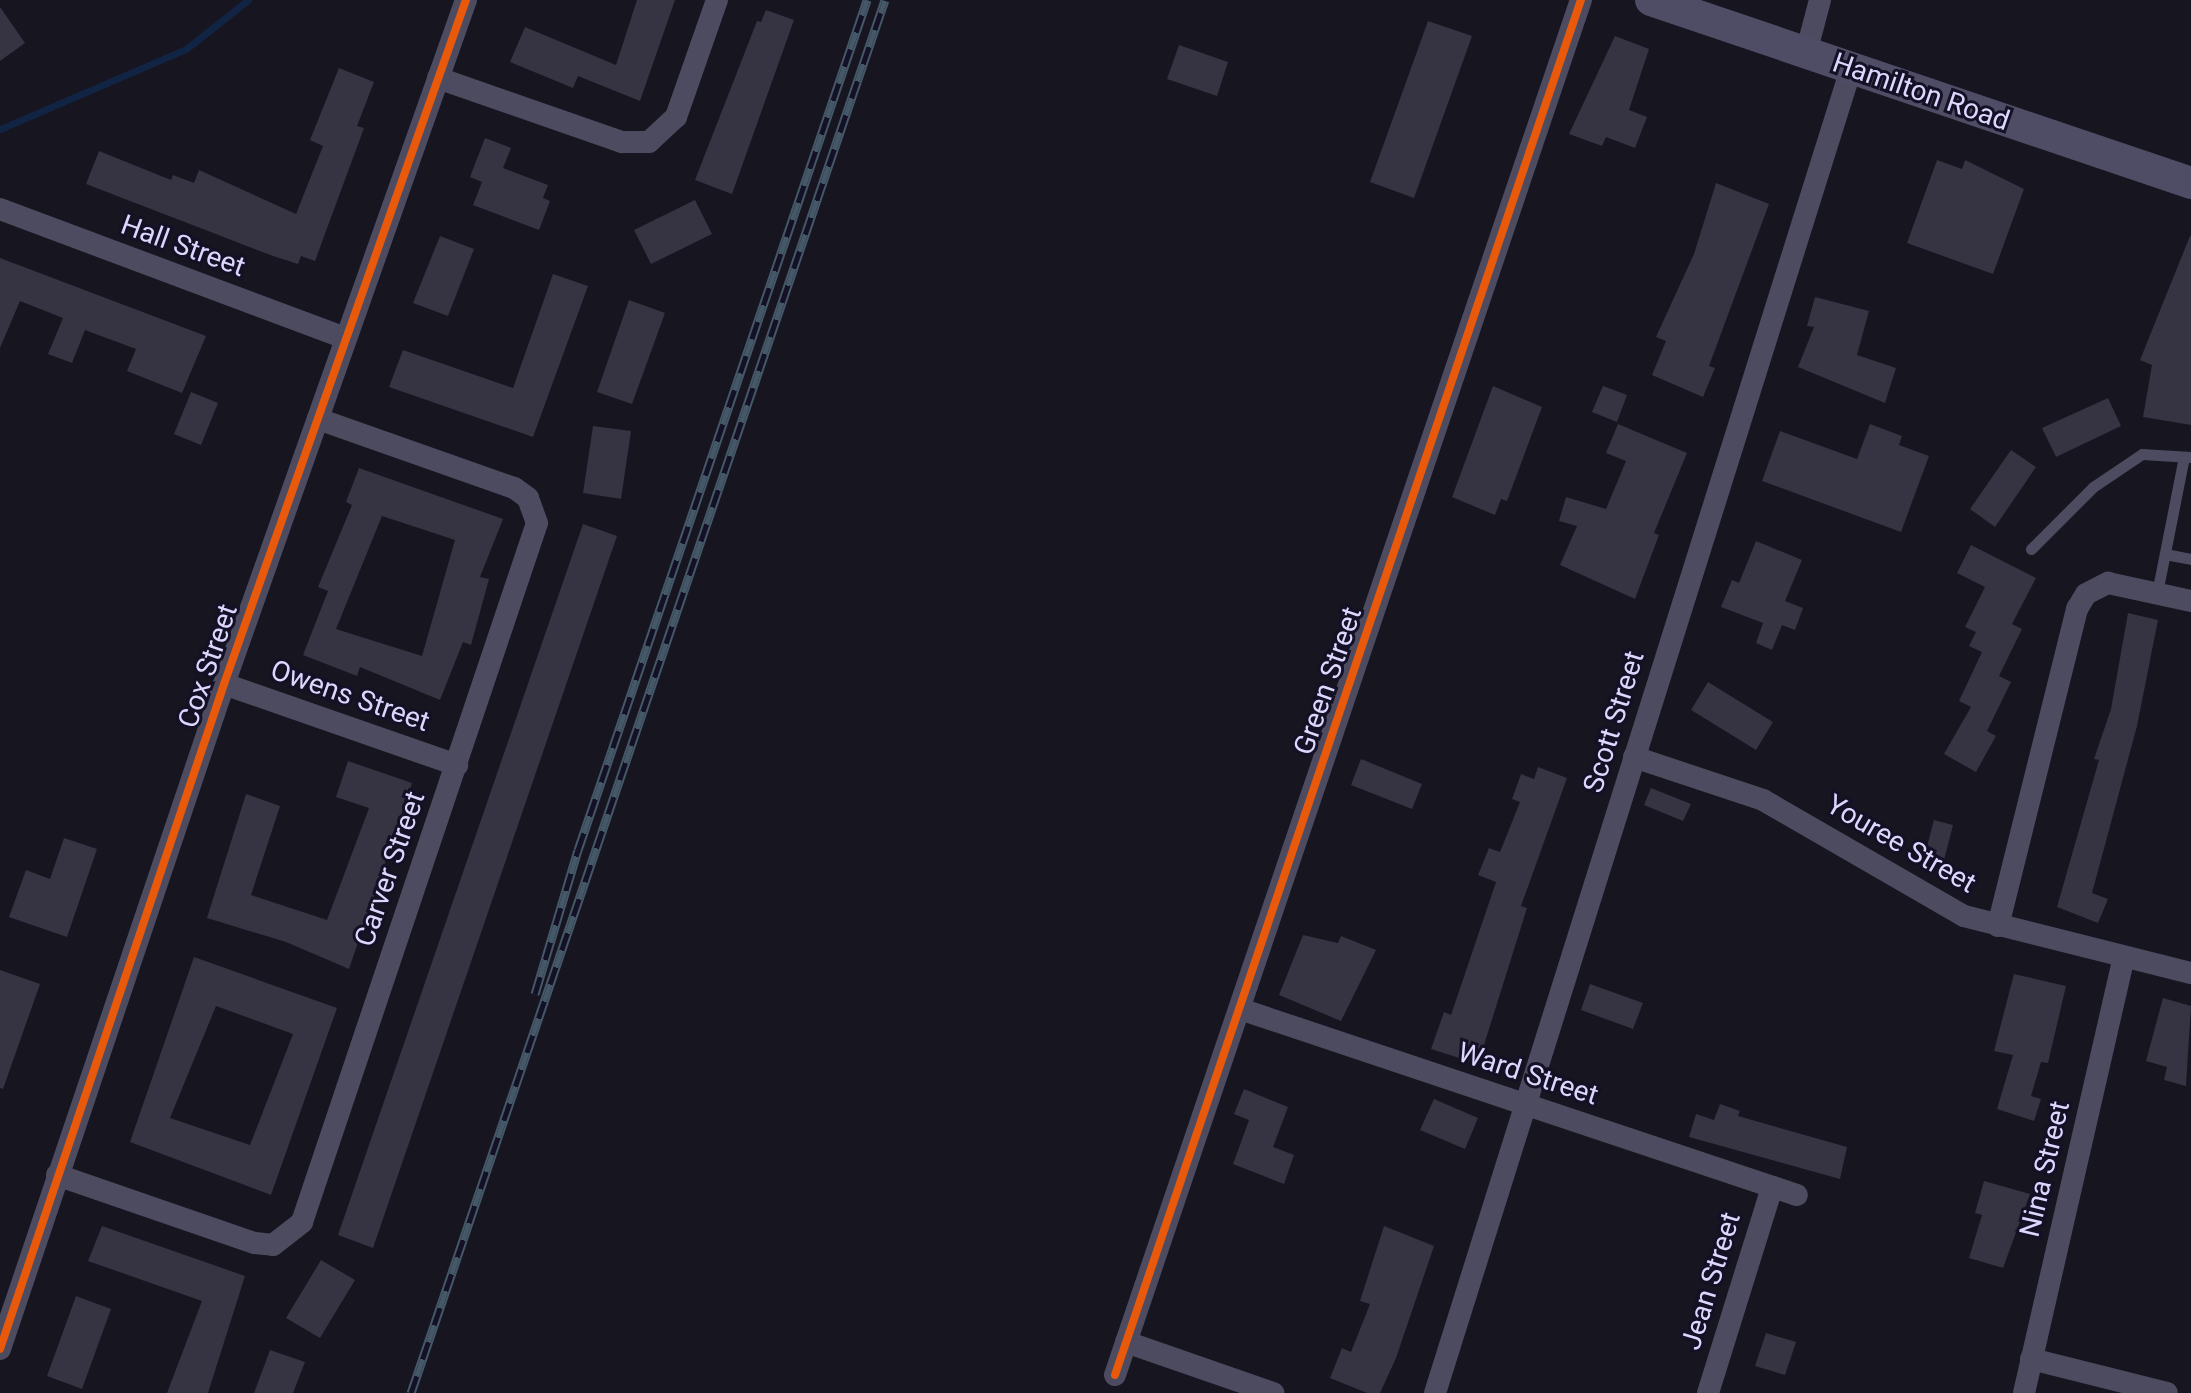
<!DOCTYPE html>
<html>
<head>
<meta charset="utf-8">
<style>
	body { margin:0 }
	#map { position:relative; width:2191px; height:1393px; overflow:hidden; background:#171520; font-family:Roboto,sans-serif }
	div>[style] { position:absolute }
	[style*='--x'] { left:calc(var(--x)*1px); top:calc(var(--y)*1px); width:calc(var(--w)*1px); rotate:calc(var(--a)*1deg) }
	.stream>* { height:7px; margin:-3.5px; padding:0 3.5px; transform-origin:3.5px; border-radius:3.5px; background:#122444 }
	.building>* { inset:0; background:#363342 }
	.lane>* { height:11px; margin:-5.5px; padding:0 5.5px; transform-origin:5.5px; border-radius:5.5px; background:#4c4b60 }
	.street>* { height:22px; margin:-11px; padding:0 11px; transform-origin:11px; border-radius:11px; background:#4c4b60 }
	.secondary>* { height:32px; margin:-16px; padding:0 16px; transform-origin:16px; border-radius:16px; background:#4f4d66 }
	.rail>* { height:9px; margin-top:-4.5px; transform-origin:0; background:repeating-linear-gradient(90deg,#141025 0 18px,#455868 0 36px); box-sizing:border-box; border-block:2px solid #455868 }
	.cycleway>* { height:8px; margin:-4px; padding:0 4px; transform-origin:4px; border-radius:4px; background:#e8590c }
	span { translate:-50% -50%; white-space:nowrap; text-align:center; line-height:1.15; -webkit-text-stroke:6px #141025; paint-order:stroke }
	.street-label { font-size:28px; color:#dcd7fd }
</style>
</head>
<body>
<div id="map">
	<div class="stream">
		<div style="--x:0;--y:129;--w:202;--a:-23.3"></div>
		<div style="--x:186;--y:49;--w:79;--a:-38.3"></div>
	</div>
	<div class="building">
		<div style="clip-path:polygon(637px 0,675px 0,640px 101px,578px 76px,573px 88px,510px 62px,525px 27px,616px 65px)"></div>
		<div style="clip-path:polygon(0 7px,25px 43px,0 61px)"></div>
		<div style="clip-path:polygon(766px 10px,794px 20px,732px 194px,695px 180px,757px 21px,761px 22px)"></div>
		<div style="clip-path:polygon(1428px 21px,1472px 36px,1414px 198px,1370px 182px)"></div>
		<div style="clip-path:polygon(1615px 36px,1649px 49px,1629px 110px,1647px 117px,1635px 148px,1606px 137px,1602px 146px,1569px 134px)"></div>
		<div style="clip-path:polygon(1179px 45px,1228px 62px,1217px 96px,1167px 79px)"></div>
		<div style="clip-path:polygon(339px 68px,374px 82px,357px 126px,364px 128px,315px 261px,301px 256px,298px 264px,273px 256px,86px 184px,99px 151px,171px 180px,173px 175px,194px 183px,199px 170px,296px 214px,323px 146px,310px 140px)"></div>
		<div style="clip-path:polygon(485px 138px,511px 148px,503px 168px,548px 185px,543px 198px,550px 201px,539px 230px,473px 205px,482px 182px,470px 177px)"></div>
		<div style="clip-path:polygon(1937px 160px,1962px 169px,1965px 160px,2024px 189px,1993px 274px,1907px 243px)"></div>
		<div style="clip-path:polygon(1716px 183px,1769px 204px,1709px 366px,1715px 368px,1703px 397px,1652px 375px,1666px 341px,1656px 337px,1694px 254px)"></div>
		<div style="clip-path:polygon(695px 200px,712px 234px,651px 264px,634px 230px)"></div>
		<div style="clip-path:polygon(440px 236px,474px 249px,448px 316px,413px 303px)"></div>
		<div style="clip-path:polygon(2190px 236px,2191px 236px,2191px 425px,2143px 417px,2152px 365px,2140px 360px)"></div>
		<div style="clip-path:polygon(0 258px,206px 336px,182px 393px,127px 371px,136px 349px,85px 330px,72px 363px,48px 354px,63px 318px,20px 301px,0 348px)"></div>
		<div style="clip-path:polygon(553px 274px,588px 286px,533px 437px,389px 387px,403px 350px,513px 388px)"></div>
		<div style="clip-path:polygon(1815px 297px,1869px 311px,1857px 355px,1896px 368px,1885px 403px,1798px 367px,1814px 327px,1807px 326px)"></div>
		<div style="clip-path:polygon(629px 300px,665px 313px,632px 404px,597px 392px)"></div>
		<div style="clip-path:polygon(1493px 386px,1542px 407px,1507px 501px,1501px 499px,1495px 515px,1452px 497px)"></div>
		<div style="clip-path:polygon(1603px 386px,1627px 395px,1617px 422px,1592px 412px)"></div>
		<div style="clip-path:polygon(191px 392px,218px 403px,201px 445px,174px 434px)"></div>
		<div style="clip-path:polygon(2108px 398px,2121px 426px,2056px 457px,2042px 428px)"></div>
		<div style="clip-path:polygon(1618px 424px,1687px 453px,1654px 533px,1659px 535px,1635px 599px,1560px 565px,1577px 526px,1559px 521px,1566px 497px,1606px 509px,1626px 461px,1606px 453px)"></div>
		<div style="clip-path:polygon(1870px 424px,1902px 436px,1899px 445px,1929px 456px,1901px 532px,1762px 481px,1780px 431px,1857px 459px)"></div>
		<div style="clip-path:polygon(593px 426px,631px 431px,621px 499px,583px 493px)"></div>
		<div style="clip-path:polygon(2011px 450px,2036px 467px,1995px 527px,1970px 509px)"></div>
		<div style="clip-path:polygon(evenodd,359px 468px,503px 519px,480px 577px,489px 579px,471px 645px,463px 642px,440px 700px,360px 667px,357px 676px,303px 655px,328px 591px,318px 587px,352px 505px,346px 502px,359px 468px,382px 516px,455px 540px,422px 656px,336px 629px,382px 516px)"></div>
		<div style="clip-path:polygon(583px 524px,617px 536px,373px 1248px,338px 1235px)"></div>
		<div style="clip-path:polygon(1756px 541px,1802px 560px,1785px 601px,1803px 608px,1795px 630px,1782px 625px,1772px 650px,1756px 643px,1763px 623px,1721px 607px,1732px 580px,1739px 583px)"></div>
		<div style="clip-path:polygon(1971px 545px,2036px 578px,2012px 624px,2022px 629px,1999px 676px,2011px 682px,1987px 731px,1996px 736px,1976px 772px,1944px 754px,1971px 707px,1959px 701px,1982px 652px,1969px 646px,1976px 632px,1965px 627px,1985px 587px,1957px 573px)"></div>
		<div style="clip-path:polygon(2128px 613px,2158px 620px,2137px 726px,2092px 893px,2108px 899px,2098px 923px,2057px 907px,2099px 760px,2094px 759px,2111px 709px)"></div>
		<div style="clip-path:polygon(1708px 682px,1773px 722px,1756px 750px,1691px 710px)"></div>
		<div style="clip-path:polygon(1361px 759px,1422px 784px,1412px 809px,1351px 785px)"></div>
		<div style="clip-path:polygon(348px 761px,412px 783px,349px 969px,286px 942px,207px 918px,246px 794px,280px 806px,251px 895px,327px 920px,369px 808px,336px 797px)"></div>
		<div style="clip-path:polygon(1538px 767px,1567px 778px,1521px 906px,1527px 908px,1478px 1064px,1431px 1049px,1444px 1012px,1451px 1015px,1496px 882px,1478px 875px,1489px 848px,1500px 852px,1520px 802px,1512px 799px,1521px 774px,1534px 779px)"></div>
		<div style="clip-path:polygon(1651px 788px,1691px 804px,1683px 821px,1644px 805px)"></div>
		<div style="clip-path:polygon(1934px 820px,1953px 825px,1944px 860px,1925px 854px)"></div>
		<div style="clip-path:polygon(64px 838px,97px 849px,67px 937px,9px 917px,26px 870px,50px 879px)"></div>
		<div style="clip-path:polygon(1303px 935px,1338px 943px,1341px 936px,1376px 950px,1341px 1021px,1279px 995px)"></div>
		<div style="clip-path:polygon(evenodd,194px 957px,337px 1008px,271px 1195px,130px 1142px,194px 957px,216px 1006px,293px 1034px,250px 1145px,170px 1118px,216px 1006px)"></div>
		<div style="clip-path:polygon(0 970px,40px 984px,3px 1089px,0 1088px)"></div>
		<div style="clip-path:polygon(2014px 974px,2066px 986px,2048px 1063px,2041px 1062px,2031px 1096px,2041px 1099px,2034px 1121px,1997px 1109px,2013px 1055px,1994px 1051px)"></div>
		<div style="clip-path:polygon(1590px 984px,1643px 1003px,1633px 1029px,1581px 1010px)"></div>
		<div style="clip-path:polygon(2163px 998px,2191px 1006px,2186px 1086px,2164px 1080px,2167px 1067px,2146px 1061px)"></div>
		<div style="clip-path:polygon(1244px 1089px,1288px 1107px,1273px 1147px,1294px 1155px,1284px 1184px,1233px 1164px,1249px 1120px,1234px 1114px)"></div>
		<div style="clip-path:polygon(1434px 1099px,1478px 1118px,1465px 1149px,1420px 1130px)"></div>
		<div style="clip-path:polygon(1720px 1104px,1740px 1111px,1738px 1116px,1847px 1147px,1840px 1179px,1689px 1137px,1696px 1114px,1714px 1120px)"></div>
		<div style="clip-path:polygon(1984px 1181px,2030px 1194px,2003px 1268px,1969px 1258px,1982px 1215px,1975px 1213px)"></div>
		<div style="clip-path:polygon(102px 1226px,245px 1276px,208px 1393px,167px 1393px,202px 1301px,88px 1261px)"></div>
		<div style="clip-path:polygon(1384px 1226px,1434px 1246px,1396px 1358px,1380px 1393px,1367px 1393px,1330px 1378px,1342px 1348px,1351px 1352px,1370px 1304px,1360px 1301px)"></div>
		<div style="clip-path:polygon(321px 1260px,355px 1280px,320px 1338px,286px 1318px)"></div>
		<div style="clip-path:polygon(76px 1296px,111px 1309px,82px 1389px,47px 1376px)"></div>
		<div style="clip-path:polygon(1766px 1333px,1796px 1342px,1785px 1375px,1755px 1366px)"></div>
		<div style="clip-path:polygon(270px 1350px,305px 1362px,293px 1393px,254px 1393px)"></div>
	</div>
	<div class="lane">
		<div style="--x:2031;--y:549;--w:88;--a:-45"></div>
		<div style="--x:2093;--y:487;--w:59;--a:-34"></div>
		<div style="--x:2142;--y:454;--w:49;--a:3.5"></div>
		<div style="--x:2165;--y:554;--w:26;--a:11"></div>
		<div style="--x:2157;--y:593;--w:139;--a:-78.8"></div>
	</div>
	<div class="street">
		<div style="--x:1806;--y:53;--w:55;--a:-75.2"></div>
		<div style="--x:438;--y:78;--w:195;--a:19.2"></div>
		<div style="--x:622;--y:142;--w:27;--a:0"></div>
		<div style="--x:649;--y:142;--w:37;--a:-43"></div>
		<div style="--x:676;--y:117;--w:124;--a:-70.7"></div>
		<div style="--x:0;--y:209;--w:368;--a:20.5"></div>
		<div style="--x:224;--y:684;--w:247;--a:19.2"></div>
		<div style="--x:1634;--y:757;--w:136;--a:18.4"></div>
		<div style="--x:1763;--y:800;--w:232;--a:30"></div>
		<div style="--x:1964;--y:916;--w:234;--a:14.1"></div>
		<div style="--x:1998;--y:926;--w:327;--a:-76"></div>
		<div style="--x:2077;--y:609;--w:17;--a:-59"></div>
		<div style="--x:2086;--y:594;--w:25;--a:-27"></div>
		<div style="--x:2108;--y:583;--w:85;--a:12.2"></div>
		<div style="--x:1240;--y:1009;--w:587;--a:18.47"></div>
		<div style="--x:57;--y:1175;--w:209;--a:19"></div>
		<div style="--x:255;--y:1243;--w:18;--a:6"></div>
		<div style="--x:273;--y:1245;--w:37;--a:-38"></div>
		<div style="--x:302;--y:1222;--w:737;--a:-71.42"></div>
		<div style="--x:537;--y:523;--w:27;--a:-110"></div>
		<div style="--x:528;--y:498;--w:17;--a:-144"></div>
		<div style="--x:514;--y:488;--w:208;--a:-160.6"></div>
		<div style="--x:1126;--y:1342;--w:156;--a:19.1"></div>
		<div style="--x:0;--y:1349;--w:702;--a:-71.38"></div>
		<div style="--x:224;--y:684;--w:726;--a:-70.52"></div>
		<div style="--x:2031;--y:1359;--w:140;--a:14"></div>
		<div style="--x:1115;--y:1375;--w:1452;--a:-71.28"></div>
		<div style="--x:1435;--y:1393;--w:1388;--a:-72.56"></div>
		<div style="--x:1708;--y:1393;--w:216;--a:-72.7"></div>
		<div style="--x:2024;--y:1393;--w:446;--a:-77.1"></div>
	</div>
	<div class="secondary">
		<div style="--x:1651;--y:0;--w:570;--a:18.72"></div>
	</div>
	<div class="rail">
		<div style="--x:535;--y:994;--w:150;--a:-73.4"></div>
		<div style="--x:578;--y:850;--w:898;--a:-71.22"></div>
		<div style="--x:411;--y:1393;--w:1471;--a:-71.21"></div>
	</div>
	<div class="cycleway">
		<div style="--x:0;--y:1349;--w:702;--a:-71.38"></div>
		<div style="--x:224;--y:684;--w:726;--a:-70.52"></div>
		<div style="--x:1115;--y:1375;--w:1452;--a:-71.28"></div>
	</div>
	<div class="street-label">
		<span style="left:1921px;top:92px;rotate:19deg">Hamilton Road</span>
		<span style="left:183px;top:246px;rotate:20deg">Hall Street</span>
		<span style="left:208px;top:666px;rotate:-71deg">Cox Street</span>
		<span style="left:1328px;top:681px;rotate:-71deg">Green Street</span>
		<span style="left:350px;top:696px;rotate:19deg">Owens Street</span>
		<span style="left:1614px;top:722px;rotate:-73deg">Scott Street</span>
		<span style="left:1901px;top:844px;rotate:30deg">Youree Street</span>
		<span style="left:390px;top:869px;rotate:-71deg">Carver Street</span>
		<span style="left:1528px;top:1074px;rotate:18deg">Ward Street</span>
		<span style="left:2045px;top:1169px;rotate:-77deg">Nina Street</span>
		<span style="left:1711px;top:1281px;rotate:-73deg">Jean Street</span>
	</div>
</div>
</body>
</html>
